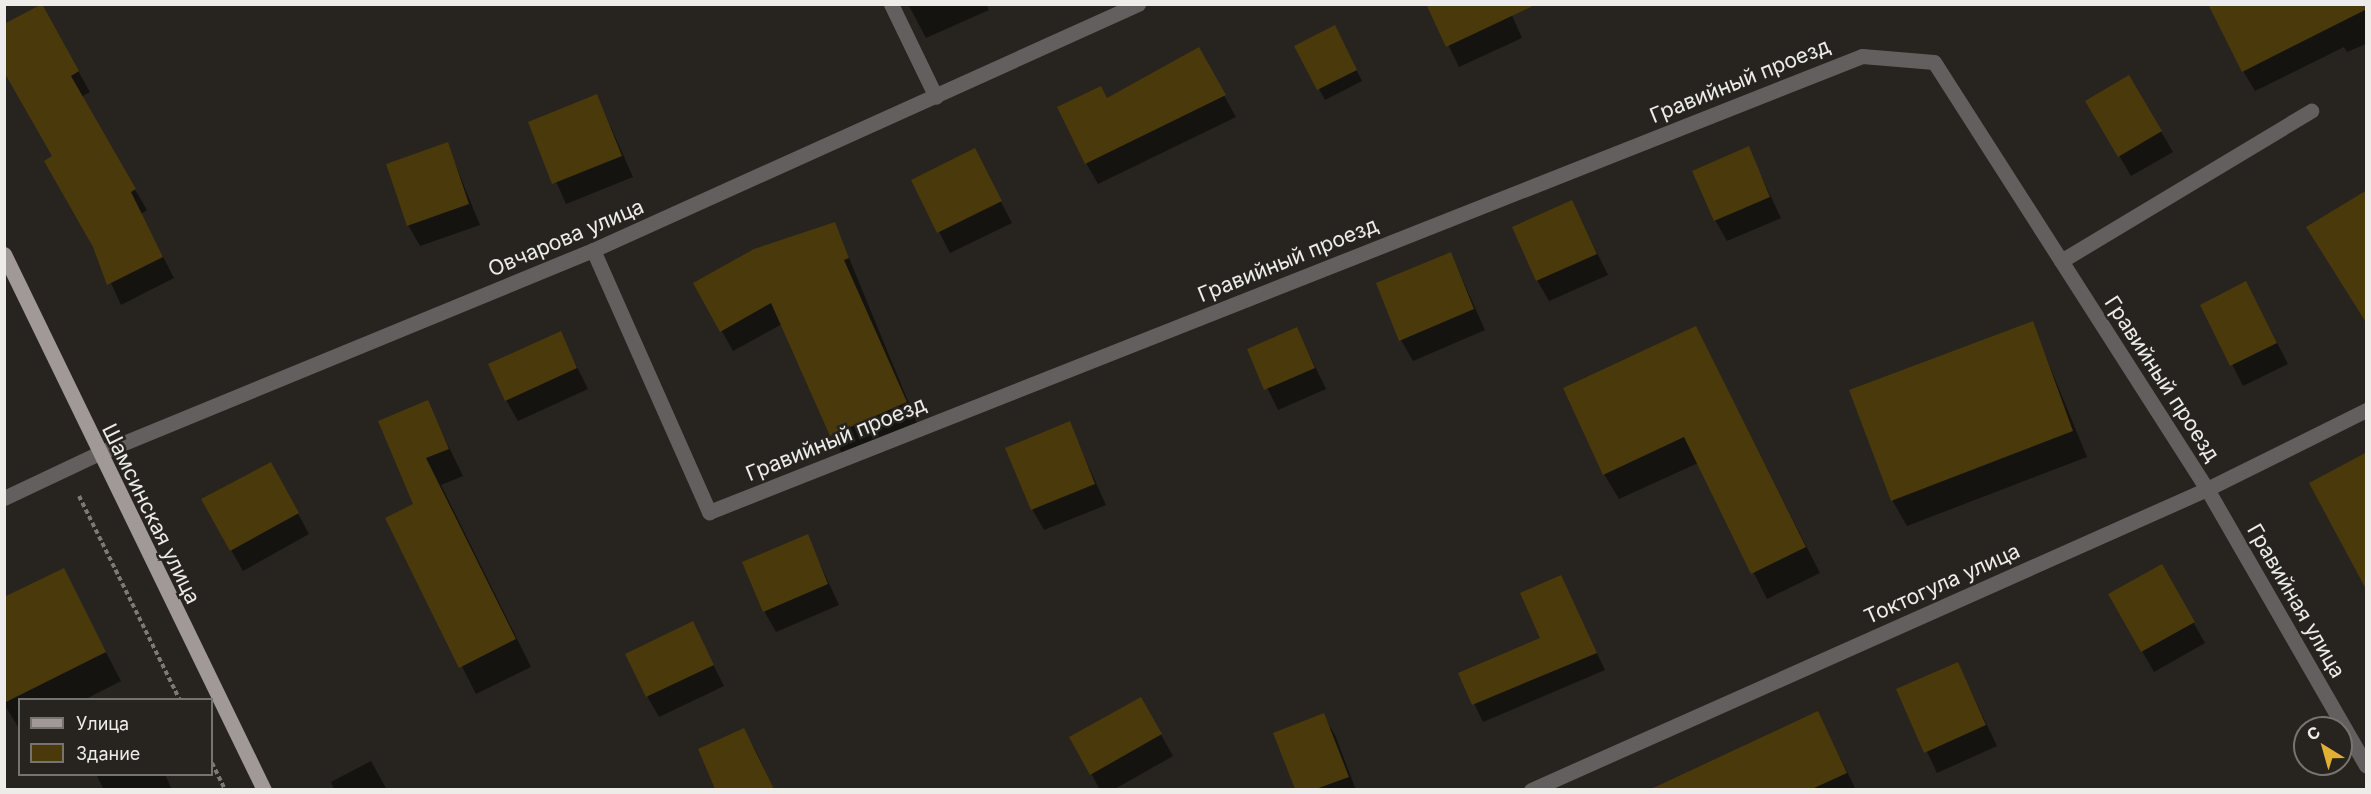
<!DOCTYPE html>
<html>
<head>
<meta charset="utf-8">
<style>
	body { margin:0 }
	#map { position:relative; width:2371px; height:794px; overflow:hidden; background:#27241f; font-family:Inter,sans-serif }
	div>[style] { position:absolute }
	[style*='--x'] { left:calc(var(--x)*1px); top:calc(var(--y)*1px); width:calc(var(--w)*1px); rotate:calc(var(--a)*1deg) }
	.shadow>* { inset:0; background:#0007 }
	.building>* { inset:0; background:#49390b }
	.path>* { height:4px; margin-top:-2px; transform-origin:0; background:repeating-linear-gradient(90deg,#7c7a75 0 4.5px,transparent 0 7.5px) }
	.minor>* { height:15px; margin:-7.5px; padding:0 7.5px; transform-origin:7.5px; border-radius:7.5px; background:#625f5e }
	.major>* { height:15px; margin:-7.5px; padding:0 7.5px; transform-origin:7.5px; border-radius:7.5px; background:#a09997 }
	span { translate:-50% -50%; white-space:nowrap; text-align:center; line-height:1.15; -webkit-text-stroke:5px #27241f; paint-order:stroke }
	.street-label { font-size:21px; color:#edece8 }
	.frame { position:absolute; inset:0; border:6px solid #edece8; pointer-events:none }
	.legend { position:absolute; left:18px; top:698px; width:195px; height:78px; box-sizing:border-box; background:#27241f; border:2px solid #76746f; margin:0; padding:8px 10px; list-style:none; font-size:18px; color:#edece8 }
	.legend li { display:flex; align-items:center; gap:12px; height:30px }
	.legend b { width:30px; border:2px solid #76746f }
	.north { position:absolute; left:2293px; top:716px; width:60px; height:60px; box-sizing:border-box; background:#27241f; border:2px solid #76746f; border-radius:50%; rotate:323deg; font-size:16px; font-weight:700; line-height:24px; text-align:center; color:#edece8 }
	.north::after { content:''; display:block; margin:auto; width:21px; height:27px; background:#e1af34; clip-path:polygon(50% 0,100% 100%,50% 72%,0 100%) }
</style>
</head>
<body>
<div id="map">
	<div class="shadow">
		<div style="clip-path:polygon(908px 4px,986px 4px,989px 10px,926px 38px)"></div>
		<div style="clip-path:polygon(1428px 4px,1507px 4px,1522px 38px,1459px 67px)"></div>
		<div style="clip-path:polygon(2366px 4px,2366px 44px,2347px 52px,2344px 47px,2255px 91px,2243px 71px)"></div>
		<div style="clip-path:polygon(41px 5px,90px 92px,81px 97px,147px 210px,141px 214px,174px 278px,121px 305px,54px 157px)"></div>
		<div style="clip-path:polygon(1340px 38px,1362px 81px,1325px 100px,1296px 46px)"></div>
		<div style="clip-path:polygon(1198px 49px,1236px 117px,1098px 184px,1086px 163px,1107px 100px)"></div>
		<div style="clip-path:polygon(2129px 77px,2173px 152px,2131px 176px,2087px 101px)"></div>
		<div style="clip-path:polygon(597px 96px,633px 177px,566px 204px,530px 123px)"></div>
		<div style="clip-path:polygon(447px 144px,480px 225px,420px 246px,408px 225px)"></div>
		<div style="clip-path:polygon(1748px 148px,1781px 218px,1727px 241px,1715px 220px)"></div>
		<div style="clip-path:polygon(974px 150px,1012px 223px,950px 253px,913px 181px)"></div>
		<div style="clip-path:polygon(1572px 202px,1608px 275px,1549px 301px,1537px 280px)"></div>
		<div style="clip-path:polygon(835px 224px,917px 423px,843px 456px,782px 324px,733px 351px,695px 283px)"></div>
		<div style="clip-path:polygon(1451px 254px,1485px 330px,1413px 361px,1401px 340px)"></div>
		<div style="clip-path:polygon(2257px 304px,2288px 364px,2243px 386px,2202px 305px)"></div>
		<div style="clip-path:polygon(2032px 323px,2087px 457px,1907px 526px,1892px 500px)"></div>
		<div style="clip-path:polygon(1695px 328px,1820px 573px,1767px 599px,1698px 463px,1619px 499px,1604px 474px)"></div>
		<div style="clip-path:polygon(1297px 329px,1326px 389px,1278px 410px,1249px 350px)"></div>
		<div style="clip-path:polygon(560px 333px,588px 389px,518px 421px,506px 400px)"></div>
		<div style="clip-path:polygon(427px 402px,463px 476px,441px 485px,531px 667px,476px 694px,387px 519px,415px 505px)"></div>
		<div style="clip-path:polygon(1069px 423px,1106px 505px,1044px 530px,1032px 509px)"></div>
		<div style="clip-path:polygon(282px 484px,309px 534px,243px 571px,231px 550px)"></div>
		<div style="clip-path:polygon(807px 536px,839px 605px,776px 632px,764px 611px)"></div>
		<div style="clip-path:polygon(2161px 566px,2205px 643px,2154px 672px,2110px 595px)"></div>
		<div style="clip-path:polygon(63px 570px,121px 681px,84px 700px,20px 700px,20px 730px,4px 704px,4px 599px)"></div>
		<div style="clip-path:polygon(1560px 577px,1605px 670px,1483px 722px,1460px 674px,1542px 639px)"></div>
		<div style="clip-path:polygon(692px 623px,724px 686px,659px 717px,647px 696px)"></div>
		<div style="clip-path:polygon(1958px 664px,1997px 746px,1937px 773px,1898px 690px)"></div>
		<div style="clip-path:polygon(1141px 699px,1173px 756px,1113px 790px,1100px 790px,1072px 738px)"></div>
		<div style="clip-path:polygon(1818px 713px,1856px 790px,1654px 790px)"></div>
		<div style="clip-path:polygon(1323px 715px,1335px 735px,1356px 790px,1296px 790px,1275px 734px)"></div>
		<div style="clip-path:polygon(744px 730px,756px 751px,774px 790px,717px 790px,700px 749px)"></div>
		<div style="clip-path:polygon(371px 761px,387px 790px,334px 790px,331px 782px)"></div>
		<div style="clip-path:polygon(96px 774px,165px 774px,172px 790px,104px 790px)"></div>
	</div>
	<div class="building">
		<div style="clip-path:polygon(42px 4px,79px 71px,71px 76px,136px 189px,131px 192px,163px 257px,107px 285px,93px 247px,44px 161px,52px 156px,4px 72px,4px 24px)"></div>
		<div style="clip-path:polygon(1426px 4px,1537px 4px,1446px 47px)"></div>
		<div style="clip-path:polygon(2208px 4px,2367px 4px,2367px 9px,2242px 72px)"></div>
		<div style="clip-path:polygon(1335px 25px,1357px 70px,1317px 90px,1294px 46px)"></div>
		<div style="clip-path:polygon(1199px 47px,1226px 95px,1085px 164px,1057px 107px,1101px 86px,1107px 98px)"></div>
		<div style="clip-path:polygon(2129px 75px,2162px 131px,2118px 157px,2085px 101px)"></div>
		<div style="clip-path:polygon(597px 94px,622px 156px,552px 184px,528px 122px)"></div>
		<div style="clip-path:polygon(448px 142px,469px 204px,407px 226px,386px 164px)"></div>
		<div style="clip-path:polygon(1749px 146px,1770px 197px,1714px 221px,1692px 171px)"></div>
		<div style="clip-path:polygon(975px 148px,1002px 201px,937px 233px,911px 180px)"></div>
		<div style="clip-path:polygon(2367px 190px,2367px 324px,2306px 227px)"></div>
		<div style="clip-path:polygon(1572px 200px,1597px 254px,1536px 281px,1512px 227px)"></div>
		<div style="clip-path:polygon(835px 222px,849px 258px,844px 260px,907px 402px,830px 436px,771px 303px,720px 332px,693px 283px,754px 249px)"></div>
		<div style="clip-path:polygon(1451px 252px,1474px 309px,1399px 341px,1376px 283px)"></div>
		<div style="clip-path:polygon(2246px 281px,2277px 343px,2230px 366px,2200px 305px)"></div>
		<div style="clip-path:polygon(2033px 321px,2073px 431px,1891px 501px,1849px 390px)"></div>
		<div style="clip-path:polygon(1696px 326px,1806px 547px,1751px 574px,1684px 437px,1603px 475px,1563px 388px)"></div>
		<div style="clip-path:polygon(1297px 327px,1315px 368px,1264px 390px,1247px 349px)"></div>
		<div style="clip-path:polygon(561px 331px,577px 368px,505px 401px,488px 364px)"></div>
		<div style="clip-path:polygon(428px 400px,449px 449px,426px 458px,516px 639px,459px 668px,385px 518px,413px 504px,378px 421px)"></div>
		<div style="clip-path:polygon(1070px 421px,1095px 484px,1031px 510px,1005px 448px)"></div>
		<div style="clip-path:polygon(2367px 452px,2367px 591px,2309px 483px)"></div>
		<div style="clip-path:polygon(271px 462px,299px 513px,230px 551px,201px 499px)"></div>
		<div style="clip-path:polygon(808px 534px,828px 584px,763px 612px,742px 562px)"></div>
		<div style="clip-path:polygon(2162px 564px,2195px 622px,2141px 652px,2108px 594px)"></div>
		<div style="clip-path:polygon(64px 568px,106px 652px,4px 703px,4px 597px)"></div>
		<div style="clip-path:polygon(1561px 575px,1597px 653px,1472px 705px,1458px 673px,1540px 638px,1520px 593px)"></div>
		<div style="clip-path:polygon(693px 621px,714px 665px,646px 697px,625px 654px)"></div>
		<div style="clip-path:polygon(1958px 662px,1986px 725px,1924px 753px,1896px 689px)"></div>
		<div style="clip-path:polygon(1141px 697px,1162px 734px,1090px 775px,1069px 737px)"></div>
		<div style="clip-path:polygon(1818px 711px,1847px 773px,1812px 789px,1651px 789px)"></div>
		<div style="clip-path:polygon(1324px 713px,1349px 777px,1316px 789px,1295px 789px,1273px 733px)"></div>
		<div style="clip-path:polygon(744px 728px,774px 789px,715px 789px,698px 749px)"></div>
	</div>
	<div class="path">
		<div style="--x:79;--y:496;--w:228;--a:63.7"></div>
		<div style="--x:212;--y:763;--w:30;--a:64"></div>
	</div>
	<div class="minor">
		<div style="--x:891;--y:4;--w:103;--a:64.2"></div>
		<div style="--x:593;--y:250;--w:287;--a:66.1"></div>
		<div style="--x:709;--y:512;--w:1240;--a:-21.58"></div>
		<div style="--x:1862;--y:56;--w:72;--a:4.8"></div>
		<div style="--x:1934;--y:62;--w:507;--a:57.41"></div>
		<div style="--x:2207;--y:489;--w:319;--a:60.1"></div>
		<div style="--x:2061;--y:261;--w:292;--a:-31"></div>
		<div style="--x:4;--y:498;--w:103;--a:-25.3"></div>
		<div style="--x:97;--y:454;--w:536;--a:-22.36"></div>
		<div style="--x:593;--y:250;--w:598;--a:-24.29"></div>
		<div style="--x:1531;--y:790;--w:740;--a:-24"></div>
		<div style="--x:2207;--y:489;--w:178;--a:-26.4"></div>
	</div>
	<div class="major">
		<div style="--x:4;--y:254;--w:596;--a:64.12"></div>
	</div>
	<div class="street-label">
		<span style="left:1740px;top:81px;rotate:-22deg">Гравийный проезд</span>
		<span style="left:566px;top:238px;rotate:-23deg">Овчарова улица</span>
		<span style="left:1288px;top:260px;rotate:-22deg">Гравийный проезд</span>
		<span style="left:2162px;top:379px;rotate:57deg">Гравийный проезд</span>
		<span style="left:836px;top:439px;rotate:-22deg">Гравийный проезд</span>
		<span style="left:151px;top:514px;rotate:64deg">Шамсинская улица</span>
		<span style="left:1942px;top:584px;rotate:-24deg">Токтогула улица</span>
		<span style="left:2296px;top:601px;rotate:60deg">Гравийная улица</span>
	</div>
	<div class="frame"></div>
	<ul class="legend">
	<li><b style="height:8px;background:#a09997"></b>Улица</li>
	<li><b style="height:16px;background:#49390b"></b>Здание</li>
	</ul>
	<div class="north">С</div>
</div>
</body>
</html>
